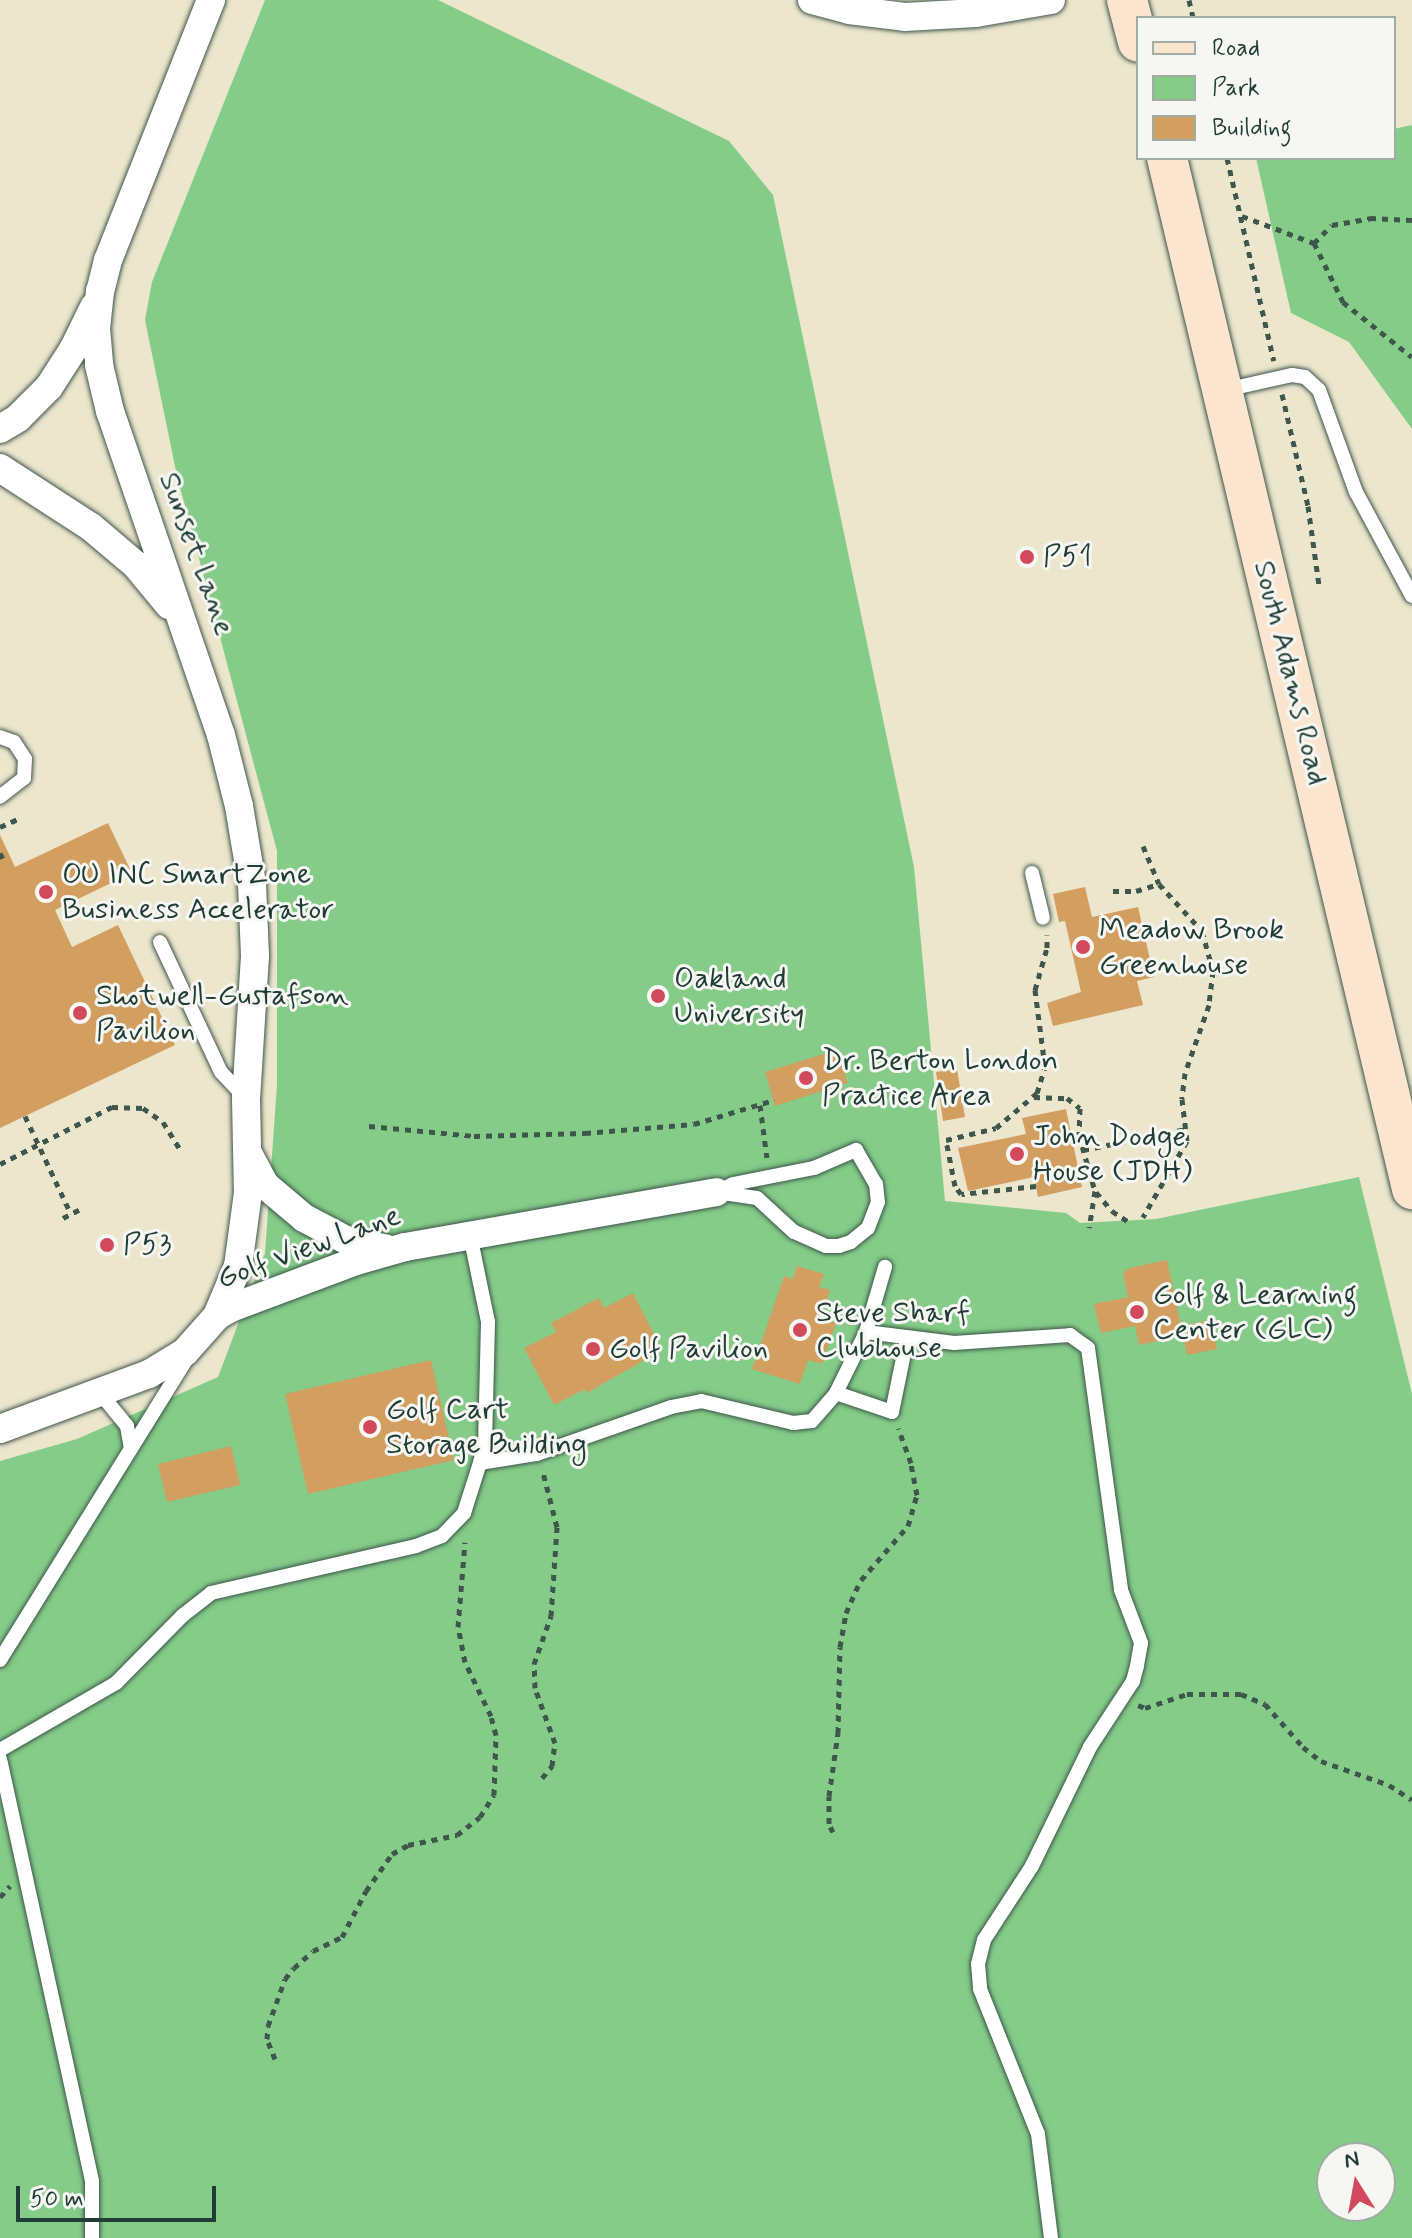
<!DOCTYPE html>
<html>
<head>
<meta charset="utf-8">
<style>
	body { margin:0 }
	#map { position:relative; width:1412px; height:2238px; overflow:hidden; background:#ebe6cc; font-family:Mynerve,sans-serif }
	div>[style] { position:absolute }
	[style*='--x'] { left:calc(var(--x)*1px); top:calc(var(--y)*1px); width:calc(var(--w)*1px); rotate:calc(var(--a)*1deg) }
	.green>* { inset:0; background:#84cc88 }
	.building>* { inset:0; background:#d29f61 }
	.path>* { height:5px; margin-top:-2.5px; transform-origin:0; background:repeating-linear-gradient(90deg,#3e564b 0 6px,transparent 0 12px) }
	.roads { filter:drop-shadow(0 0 2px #3e564b) drop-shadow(0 0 2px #3e564b) }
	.lane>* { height:14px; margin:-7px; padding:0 7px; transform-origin:7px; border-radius:7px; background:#fff }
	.street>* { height:28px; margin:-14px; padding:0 14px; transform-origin:14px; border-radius:14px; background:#fff }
	.secondary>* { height:40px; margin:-20px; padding:0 20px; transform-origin:20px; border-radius:20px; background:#fce5cf }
	.dots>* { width:22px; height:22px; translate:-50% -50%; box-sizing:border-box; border:4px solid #f6f6f2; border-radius:50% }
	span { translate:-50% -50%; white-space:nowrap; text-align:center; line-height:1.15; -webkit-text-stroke:6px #f6f6f2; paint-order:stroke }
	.street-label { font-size:30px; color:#1f3d34 }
	.poi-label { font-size:30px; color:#1f3d34 }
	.left { translate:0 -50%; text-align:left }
	.legend { position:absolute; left:1136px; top:16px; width:260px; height:144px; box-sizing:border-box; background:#f6f6f2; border:2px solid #a0aca6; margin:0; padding:10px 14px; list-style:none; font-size:24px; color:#1f3d34 }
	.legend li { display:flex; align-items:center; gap:16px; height:40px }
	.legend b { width:40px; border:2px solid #a0aca6 }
	.north { position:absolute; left:1316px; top:2142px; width:80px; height:80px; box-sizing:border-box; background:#f6f6f2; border:2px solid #a0aca6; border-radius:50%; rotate:349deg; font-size:22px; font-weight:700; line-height:32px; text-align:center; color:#1f3d34 }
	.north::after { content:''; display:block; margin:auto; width:28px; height:36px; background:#d1495b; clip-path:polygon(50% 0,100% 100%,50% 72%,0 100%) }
	.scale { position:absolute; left:16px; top:2186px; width:200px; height:36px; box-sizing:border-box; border:4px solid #1f3d34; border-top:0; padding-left:10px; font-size:24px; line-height:28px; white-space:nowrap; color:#1f3d34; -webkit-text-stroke:6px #f6f6f2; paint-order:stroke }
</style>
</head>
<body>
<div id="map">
	<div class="green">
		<div style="clip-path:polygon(evenodd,265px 0,438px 0,729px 141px,773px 195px,914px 867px,945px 1201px,1066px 1213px,1080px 1223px,1156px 1219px,1359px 1177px,1412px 1394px,1412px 2238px,0 2238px,0 1461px,77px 1439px,218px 1377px,265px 1253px,277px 1085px,277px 851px,177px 476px,145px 320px,152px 282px,265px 0,1332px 2158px,1380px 2158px,1380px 2206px,1332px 2206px,1332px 2158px)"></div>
		<div style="clip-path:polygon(1412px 125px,1412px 429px,1349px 342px,1291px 313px,1256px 158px,1394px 158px,1394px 129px)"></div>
	</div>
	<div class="building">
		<div style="clip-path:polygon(108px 823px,132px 873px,55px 910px,72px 947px,118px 925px,175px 1045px,0 1128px,0 835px,15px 867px)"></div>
		<div style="clip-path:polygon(1085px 887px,1092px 917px,1138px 907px,1154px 977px,1137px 981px,1143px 1005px,1053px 1026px,1047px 1003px,1081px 992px,1065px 921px,1059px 922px,1053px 894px)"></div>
		<div style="clip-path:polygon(837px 1050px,848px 1083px,775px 1106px,765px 1072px)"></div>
		<div style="clip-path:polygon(957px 1069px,965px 1117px,943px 1121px,936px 1072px)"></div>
		<div style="clip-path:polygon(1066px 1109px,1082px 1187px,1038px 1197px,1034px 1177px,968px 1191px,958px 1148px,1026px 1134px,1022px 1118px)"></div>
		<div style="clip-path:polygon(1167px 1260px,1183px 1336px,1139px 1345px,1135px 1326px,1101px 1333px,1094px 1304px,1128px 1297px,1123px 1273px,1129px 1268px)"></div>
		<div style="clip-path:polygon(797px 1266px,824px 1274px,819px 1287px,830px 1290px,821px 1319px,836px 1323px,822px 1364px,808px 1360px,800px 1384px,752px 1369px,784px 1276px,793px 1279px)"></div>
		<div style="clip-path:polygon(633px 1293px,662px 1350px,587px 1393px,585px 1389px,554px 1405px,524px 1348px,556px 1332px,551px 1323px,599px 1298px,604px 1308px)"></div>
		<div style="clip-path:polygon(1211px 1320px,1217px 1349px,1187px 1355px,1181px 1326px)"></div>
		<div style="clip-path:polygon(431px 1360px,454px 1460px,308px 1494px,285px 1394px)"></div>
		<div style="clip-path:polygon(231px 1446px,240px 1485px,167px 1502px,158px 1464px)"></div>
	</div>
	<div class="path">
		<div style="--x:1189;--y:0;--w:18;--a:77"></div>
		<div style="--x:1227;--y:158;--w:208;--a:77"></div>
		<div style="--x:1242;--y:216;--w:77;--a:20.6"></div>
		<div style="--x:1314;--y:243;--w:66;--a:63.8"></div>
		<div style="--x:1343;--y:302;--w:88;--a:38.6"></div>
		<div style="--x:1314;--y:243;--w:25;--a:-45"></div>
		<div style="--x:1332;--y:225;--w:39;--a:-10"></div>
		<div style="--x:1370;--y:218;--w:42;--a:2.7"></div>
		<div style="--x:1282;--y:394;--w:115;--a:76.9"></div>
		<div style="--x:1308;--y:506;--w:80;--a:82.1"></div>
		<div style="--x:0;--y:827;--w:20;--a:-24"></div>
		<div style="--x:1143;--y:846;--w:41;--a:67.2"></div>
		<div style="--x:1159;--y:884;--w:64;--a:47.5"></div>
		<div style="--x:1202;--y:931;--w:41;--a:74.6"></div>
		<div style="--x:1213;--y:971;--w:34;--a:97"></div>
		<div style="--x:1209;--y:1005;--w:72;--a:109.4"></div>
		<div style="--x:1185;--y:1073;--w:26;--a:97"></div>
		<div style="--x:1182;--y:1099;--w:42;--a:83.2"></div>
		<div style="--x:1187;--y:1141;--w:88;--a:120.1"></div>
		<div style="--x:0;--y:853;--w:9;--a:63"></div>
		<div style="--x:1113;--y:891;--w:23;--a:0"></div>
		<div style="--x:1136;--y:891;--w:24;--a:-17"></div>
		<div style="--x:1034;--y:1097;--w:33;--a:2"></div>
		<div style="--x:1067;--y:1098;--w:16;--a:38"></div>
		<div style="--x:1080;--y:1108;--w:27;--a:92"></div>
		<div style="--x:1079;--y:1135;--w:58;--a:74.1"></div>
		<div style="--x:1095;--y:1191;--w:37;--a:99"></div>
		<div style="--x:760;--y:1105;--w:53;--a:82.5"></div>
		<div style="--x:25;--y:1116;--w:108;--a:64.9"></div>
		<div style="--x:369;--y:1126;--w:105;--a:5.4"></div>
		<div style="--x:474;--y:1136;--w:111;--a:-1.5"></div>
		<div style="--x:585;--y:1133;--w:109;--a:-4.7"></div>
		<div style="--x:694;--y:1124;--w:84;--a:-16.7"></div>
		<div style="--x:1083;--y:1150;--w:104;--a:-11.6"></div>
		<div style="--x:0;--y:1164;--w:126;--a:-27"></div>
		<div style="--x:112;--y:1107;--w:31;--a:2"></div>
		<div style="--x:143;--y:1108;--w:24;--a:35"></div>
		<div style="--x:163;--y:1122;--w:34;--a:58"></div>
		<div style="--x:1036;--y:1186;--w:75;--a:173.9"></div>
		<div style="--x:961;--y:1194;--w:10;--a:-127"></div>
		<div style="--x:955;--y:1186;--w:47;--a:-101.1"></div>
		<div style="--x:946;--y:1140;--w:51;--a:-13.5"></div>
		<div style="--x:996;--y:1128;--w:54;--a:-40.5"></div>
		<div style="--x:1037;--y:1093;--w:27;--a:-73"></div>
		<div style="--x:1045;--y:1067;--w:78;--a:-97.4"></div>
		<div style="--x:1035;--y:990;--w:44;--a:-74.1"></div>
		<div style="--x:1047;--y:948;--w:13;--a:-90"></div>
		<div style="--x:1096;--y:1192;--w:25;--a:50"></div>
		<div style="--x:1112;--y:1211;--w:24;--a:33"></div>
		<div style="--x:63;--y:1218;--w:18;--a:-27"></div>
		<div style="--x:1138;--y:1705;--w:8;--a:23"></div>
		<div style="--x:1145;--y:1708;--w:44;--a:-18.4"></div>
		<div style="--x:1187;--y:1694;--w:54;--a:0"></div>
		<div style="--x:1241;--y:1694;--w:26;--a:23"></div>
		<div style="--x:1265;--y:1704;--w:57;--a:48.5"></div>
		<div style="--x:1303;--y:1747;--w:23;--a:38"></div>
		<div style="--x:1321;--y:1761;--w:72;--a:19.4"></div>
		<div style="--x:1389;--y:1785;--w:27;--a:33"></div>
		<div style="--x:542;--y:1778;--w:16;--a:-50"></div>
		<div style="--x:552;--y:1766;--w:23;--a:-83"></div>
		<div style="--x:555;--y:1743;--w:59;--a:-110"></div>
		<div style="--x:535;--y:1688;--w:24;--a:-92"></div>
		<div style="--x:534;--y:1664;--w:51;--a:-70.5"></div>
		<div style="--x:551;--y:1616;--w:89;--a:-86.1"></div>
		<div style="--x:557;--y:1527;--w:57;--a:-104.3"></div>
		<div style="--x:833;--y:1832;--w:9;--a:-117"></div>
		<div style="--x:829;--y:1824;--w:28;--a:-90"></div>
		<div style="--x:829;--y:1796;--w:64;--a:-81.9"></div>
		<div style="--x:838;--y:1733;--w:86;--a:-88.7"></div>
		<div style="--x:840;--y:1647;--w:35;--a:-80"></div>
		<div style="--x:846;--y:1613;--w:36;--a:-66"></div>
		<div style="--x:861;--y:1580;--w:72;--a:-49"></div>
		<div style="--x:908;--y:1526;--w:32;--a:-74"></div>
		<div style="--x:917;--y:1495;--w:33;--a:-101"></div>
		<div style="--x:911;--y:1463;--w:37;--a:-110"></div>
		<div style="--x:0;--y:1897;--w:15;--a:-48"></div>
		<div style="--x:275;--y:2059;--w:22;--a:-112"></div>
		<div style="--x:267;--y:2039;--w:13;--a:-86"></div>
		<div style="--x:268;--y:2026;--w:50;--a:-70.1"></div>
		<div style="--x:285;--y:1979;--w:14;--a:-51"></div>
		<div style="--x:294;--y:1968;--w:25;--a:-42"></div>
		<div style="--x:313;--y:1951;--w:32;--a:-26"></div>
		<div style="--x:342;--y:1937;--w:52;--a:-62.4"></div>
		<div style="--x:366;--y:1891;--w:45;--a:-54.9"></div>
		<div style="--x:392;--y:1854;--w:18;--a:-29"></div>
		<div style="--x:408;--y:1845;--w:50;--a:-11.5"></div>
		<div style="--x:457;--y:1835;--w:29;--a:-38"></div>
		<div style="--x:480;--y:1817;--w:26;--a:-58"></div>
		<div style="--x:494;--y:1795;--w:60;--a:-88.1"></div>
		<div style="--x:496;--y:1735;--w:20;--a:-105"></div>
		<div style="--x:491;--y:1716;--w:60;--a:-115.7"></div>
		<div style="--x:465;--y:1662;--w:36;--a:-101"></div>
		<div style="--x:458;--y:1627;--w:85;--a:-85.3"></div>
	</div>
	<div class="roads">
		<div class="lane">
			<div style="--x:1225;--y:390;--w:69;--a:-12.6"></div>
			<div style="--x:1292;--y:375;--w:13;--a:9"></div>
			<div style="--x:1305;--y:377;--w:19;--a:43"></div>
			<div style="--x:1319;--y:390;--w:109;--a:70.1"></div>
			<div style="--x:1356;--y:492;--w:118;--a:61.7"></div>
			<div style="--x:0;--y:737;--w:15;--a:20"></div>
			<div style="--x:14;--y:742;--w:20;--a:57"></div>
			<div style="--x:25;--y:759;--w:19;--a:93"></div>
			<div style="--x:24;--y:778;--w:31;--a:142"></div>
			<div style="--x:1032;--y:873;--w:46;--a:76.3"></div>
			<div style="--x:160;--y:942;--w:144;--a:64.9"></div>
			<div style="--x:221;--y:1072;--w:37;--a:47"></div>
			<div style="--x:856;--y:1150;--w:39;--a:60"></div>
			<div style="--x:876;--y:1184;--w:18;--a:84"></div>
			<div style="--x:878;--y:1202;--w:28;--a:111"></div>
			<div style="--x:868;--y:1228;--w:22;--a:141"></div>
			<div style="--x:851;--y:1242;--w:13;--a:162"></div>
			<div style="--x:839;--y:1246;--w:13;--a:180"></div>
			<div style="--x:826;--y:1246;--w:35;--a:-156"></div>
			<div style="--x:794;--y:1232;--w:50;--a:-137.4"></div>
			<div style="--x:757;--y:1198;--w:41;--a:-171.7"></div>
			<div style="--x:716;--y:1192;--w:19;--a:-25"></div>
			<div style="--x:733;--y:1184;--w:83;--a:-11.2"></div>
			<div style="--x:814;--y:1168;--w:46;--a:-23.2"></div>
			<div style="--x:470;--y:1235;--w:89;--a:78.3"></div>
			<div style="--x:488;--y:1322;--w:123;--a:91.4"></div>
			<div style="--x:485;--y:1445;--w:19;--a:106"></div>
			<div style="--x:866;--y:1332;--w:89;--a:7.1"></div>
			<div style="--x:954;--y:1343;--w:116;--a:-3.9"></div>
			<div style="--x:1070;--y:1335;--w:22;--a:36"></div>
			<div style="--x:1088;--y:1348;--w:244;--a:82.2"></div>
			<div style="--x:1121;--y:1590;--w:57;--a:69.3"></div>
			<div style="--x:1141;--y:1643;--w:23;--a:100"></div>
			<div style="--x:1137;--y:1666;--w:16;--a:105"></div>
			<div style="--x:1133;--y:1681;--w:79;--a:123.1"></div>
			<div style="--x:1090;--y:1747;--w:132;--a:116"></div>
			<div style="--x:1032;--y:1866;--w:88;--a:123"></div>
			<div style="--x:984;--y:1940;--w:25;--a:104"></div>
			<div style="--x:978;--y:1964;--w:25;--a:85"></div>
			<div style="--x:980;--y:1989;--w:156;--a:68.2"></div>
			<div style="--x:1038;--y:2134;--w:105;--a:82.9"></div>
			<div style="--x:100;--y:1393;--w:43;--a:50.7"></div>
			<div style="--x:127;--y:1426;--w:22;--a:80"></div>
			<div style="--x:836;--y:1393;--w:59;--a:18.7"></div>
			<div style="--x:892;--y:1412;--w:75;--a:-78.4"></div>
			<div style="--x:0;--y:1660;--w:355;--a:-58.2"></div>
			<div style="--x:0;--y:1750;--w:134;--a:-30"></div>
			<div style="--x:116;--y:1683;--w:94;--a:-45.4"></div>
			<div style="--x:182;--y:1616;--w:37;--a:-38"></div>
			<div style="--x:211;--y:1593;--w:210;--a:-12.9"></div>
			<div style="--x:416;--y:1546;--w:28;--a:-21"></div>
			<div style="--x:442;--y:1536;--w:32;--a:-46"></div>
			<div style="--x:464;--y:1513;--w:52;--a:-72.3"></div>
			<div style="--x:480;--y:1463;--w:58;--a:-9"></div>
			<div style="--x:537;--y:1454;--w:142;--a:-19.3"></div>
			<div style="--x:671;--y:1407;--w:31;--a:-11"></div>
			<div style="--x:701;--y:1401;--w:95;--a:13.4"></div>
			<div style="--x:793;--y:1423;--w:19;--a:-6"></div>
			<div style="--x:812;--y:1421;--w:37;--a:-49"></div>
			<div style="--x:836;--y:1393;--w:68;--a:-63.8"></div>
			<div style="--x:866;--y:1332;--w:68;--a:-73.7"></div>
			<div style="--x:0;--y:1759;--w:432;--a:77.7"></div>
			<div style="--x:92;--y:2181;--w:57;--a:90"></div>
		</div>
		<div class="street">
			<div style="--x:211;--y:0;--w:280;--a:111.6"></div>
			<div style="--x:108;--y:260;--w:32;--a:104"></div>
			<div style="--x:100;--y:291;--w:37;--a:96"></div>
			<div style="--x:96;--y:328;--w:37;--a:85"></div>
			<div style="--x:99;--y:365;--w:47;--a:76.6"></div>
			<div style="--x:110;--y:411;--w:342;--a:71.1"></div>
			<div style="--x:221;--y:735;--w:73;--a:75.8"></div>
			<div style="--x:239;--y:806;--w:79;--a:80.5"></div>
			<div style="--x:252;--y:884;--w:72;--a:87.6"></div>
			<div style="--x:255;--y:956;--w:143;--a:93.6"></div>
			<div style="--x:246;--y:1099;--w:94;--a:88.8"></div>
			<div style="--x:248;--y:1193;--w:74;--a:97.8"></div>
			<div style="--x:238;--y:1266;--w:54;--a:112.8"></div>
			<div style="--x:812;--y:0;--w:38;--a:15"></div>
			<div style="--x:849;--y:10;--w:56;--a:7.1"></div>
			<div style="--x:905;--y:17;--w:71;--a:-3.2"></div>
			<div style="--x:976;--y:13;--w:76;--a:-9.8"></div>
			<div style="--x:0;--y:429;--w:21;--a:-31"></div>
			<div style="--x:18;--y:418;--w:44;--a:-45"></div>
			<div style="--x:49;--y:387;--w:46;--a:-57.3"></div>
			<div style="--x:74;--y:348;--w:46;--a:-64"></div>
			<div style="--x:0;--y:468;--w:108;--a:33"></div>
			<div style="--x:91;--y:527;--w:59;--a:40.2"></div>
			<div style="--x:136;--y:565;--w:52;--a:50.5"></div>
			<div style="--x:248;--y:1153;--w:36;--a:62"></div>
			<div style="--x:265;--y:1185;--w:51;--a:40.2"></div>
			<div style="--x:304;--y:1218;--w:52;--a:27.6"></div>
			<div style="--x:350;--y:1242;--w:36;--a:10"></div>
			<div style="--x:0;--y:1429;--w:159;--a:-20.3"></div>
			<div style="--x:149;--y:1374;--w:42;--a:-31.4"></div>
			<div style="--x:185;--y:1352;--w:48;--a:-48.4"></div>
			<div style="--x:217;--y:1316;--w:16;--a:-30"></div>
			<div style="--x:231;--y:1308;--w:134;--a:-20.6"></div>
			<div style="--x:356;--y:1261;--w:51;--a:-15.9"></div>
			<div style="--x:405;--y:1247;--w:316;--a:-10"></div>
		</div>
		<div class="secondary">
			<div style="--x:1127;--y:0;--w:43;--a:75.3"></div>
			<div style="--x:1167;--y:158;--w:1060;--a:76.63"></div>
		</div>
	</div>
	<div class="dots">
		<div style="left:1027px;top:557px;background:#d1495b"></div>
		<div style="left:46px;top:892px;background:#d1495b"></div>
		<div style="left:1083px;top:947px;background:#d1495b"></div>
		<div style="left:658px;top:996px;background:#d1495b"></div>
		<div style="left:80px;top:1013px;background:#d1495b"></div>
		<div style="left:806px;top:1078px;background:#d1495b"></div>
		<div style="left:1017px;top:1154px;background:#d1495b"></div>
		<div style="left:107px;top:1245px;background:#d1495b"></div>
		<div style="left:1137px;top:1312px;background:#d1495b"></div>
		<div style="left:800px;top:1330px;background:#d1495b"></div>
		<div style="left:593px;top:1349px;background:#d1495b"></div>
		<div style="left:370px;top:1427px;background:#d1495b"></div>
	</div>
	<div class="street-label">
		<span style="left:196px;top:554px;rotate:70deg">Sunset Lane</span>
		<span style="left:1290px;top:673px;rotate:76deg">South Adams Road</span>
		<span style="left:309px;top:1248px;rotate:-20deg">Golf View Lane</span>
	</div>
	<div class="poi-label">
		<span class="left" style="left:1043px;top:557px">P51</span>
		<span class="left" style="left:62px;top:892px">OU INC SmartZone<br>Business Accelerator</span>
		<span class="left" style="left:1099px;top:947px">Meadow Brook<br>Greenhouse</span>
		<span class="left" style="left:674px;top:996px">Oakland<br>University</span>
		<span class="left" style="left:96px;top:1013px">Shotwell-Gustafson<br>Pavilion</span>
		<span class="left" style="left:822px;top:1078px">Dr. Berton London<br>Practice Area</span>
		<span class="left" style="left:1033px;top:1154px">John Dodge<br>House (JDH)</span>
		<span class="left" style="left:123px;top:1245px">P53</span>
		<span class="left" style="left:1153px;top:1312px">Golf &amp; Learning<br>Center (GLC)</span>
		<span class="left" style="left:816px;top:1330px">Steve Sharf<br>Clubhouse</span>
		<span class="left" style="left:609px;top:1349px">Golf Pavilion</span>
		<span class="left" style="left:386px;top:1427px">Golf Cart<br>Storage Building</span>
	</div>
	<ul class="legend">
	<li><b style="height:10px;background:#fce5cf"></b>Road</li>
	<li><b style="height:22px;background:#84cc88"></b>Park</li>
	<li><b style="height:22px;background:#d29f61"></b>Building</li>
	</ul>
	<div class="north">N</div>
	<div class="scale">50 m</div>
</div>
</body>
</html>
